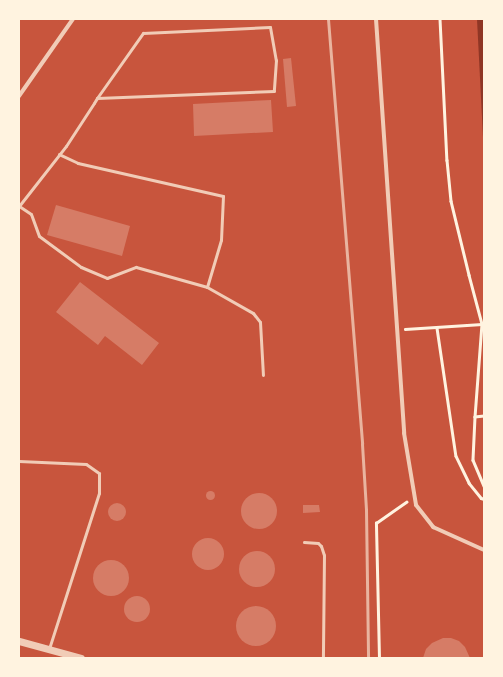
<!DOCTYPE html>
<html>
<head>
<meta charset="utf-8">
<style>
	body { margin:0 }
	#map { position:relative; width:503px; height:677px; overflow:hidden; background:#c8553d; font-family:"Noto Serif",serif }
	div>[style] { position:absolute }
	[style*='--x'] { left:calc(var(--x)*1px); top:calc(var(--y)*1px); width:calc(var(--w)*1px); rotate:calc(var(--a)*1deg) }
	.water>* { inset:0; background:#8f3625 }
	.building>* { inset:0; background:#d67c66 }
	.round { border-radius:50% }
	.path>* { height:2.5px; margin:-1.25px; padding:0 1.25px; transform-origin:1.25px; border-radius:1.25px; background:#fff3e0 }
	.service>* { height:3px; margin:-1.5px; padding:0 1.5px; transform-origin:1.5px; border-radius:1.5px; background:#f1ccb7 }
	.minor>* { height:4px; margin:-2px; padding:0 2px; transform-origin:2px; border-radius:2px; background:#f1ccb7 }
	.tertiary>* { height:7px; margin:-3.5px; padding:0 3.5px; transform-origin:3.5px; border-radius:3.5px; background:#f1ccb7 }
	.rail>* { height:3px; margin:-1.5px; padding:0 1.5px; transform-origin:1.5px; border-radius:1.5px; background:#e9b49f }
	span { translate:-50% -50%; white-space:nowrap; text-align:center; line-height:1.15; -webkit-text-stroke:3.5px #fff3e0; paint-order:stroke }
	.frame { position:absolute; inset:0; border:20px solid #fff3e0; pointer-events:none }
</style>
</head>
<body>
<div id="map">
	<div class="water">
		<div style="clip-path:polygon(477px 19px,484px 19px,484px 157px)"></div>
	</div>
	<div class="building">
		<div style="clip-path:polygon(291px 58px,296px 106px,287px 107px,283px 59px)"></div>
		<div style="clip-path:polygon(271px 100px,273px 132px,194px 136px,193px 104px)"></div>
		<div style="clip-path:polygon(56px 205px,130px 226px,122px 256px,47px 235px)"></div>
		<div style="clip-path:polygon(80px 282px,159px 343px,142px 365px,105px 336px,98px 345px,56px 312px)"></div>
		<div class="round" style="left:205.5px;top:490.5px;width:9px;height:9px"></div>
		<div class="round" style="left:241px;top:493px;width:36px;height:36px"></div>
		<div class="round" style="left:108px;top:503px;width:18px;height:18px"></div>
		<div style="clip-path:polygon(303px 505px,319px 505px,320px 512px,303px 513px)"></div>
		<div class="round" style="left:192px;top:538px;width:32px;height:32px"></div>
		<div class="round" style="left:239px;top:551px;width:36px;height:36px"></div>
		<div class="round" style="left:93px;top:560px;width:36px;height:36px"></div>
		<div class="round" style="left:124px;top:596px;width:26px;height:26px"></div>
		<div class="round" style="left:236px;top:606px;width:40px;height:40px"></div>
		<div style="clip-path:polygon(443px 638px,451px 638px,459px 641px,465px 647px,470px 658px,423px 658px,426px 649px,432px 643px)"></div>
	</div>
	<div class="path">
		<div style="--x:440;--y:19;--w:141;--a:87.2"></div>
		<div style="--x:447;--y:160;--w:41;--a:84.4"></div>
		<div style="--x:451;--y:201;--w:76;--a:76.3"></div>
		<div style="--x:469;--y:275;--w:51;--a:75.1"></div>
		<div style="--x:482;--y:324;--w:2;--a:0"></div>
		<div style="--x:437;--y:328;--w:129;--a:81.6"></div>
		<div style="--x:456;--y:456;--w:30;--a:64"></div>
		<div style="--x:469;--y:483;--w:19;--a:51"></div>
		<div style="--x:481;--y:498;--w:3;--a:18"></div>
		<div style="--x:405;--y:329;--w:77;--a:-3.7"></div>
		<div style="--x:482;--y:324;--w:93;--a:94.3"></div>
		<div style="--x:484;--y:416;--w:9;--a:174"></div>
		<div style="--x:475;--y:417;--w:43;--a:92.7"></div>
		<div style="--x:473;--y:460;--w:28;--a:67"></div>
		<div style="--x:379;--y:658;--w:135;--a:-91.3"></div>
		<div style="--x:376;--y:523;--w:37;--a:-35"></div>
	</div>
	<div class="service">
		<div style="--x:19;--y:206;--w:76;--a:-51.9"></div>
		<div style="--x:66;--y:146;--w:51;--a:-56.9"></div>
		<div style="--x:94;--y:103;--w:6;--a:-59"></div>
		<div style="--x:97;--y:98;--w:80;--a:-54.7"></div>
		<div style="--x:143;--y:33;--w:127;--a:-2.7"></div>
		<div style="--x:270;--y:27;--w:34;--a:80"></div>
		<div style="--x:276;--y:60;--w:31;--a:94"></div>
		<div style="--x:274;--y:91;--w:177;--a:177.7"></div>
		<div style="--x:19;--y:206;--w:14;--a:34"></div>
		<div style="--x:31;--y:214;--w:23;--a:70"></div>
		<div style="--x:39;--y:236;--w:52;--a:36.4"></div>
		<div style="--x:81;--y:267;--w:28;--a:23"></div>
		<div style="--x:107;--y:278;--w:31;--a:-21"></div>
		<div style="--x:136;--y:267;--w:74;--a:15.7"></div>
		<div style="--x:207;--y:287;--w:49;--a:-73.4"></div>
		<div style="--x:221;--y:240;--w:44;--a:-87.4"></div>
		<div style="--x:223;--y:196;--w:149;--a:-167.2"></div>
		<div style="--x:78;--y:163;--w:21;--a:-155"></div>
		<div style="--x:207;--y:287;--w:53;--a:29.5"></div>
		<div style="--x:253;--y:313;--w:11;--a:52"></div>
		<div style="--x:260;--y:322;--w:53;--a:86.8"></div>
		<div style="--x:19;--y:461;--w:67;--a:2.6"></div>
		<div style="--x:86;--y:464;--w:16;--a:35"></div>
		<div style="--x:99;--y:473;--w:20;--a:90"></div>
		<div style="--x:99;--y:493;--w:164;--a:107.8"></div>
		<div style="--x:304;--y:542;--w:14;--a:4"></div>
		<div style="--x:318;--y:543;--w:4;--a:45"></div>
		<div style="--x:321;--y:546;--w:9;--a:72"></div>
		<div style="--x:324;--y:555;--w:103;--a:90.6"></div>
	</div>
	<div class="minor">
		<div style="--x:376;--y:19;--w:415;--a:86.1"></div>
		<div style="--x:404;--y:433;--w:73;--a:80.5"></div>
		<div style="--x:416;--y:505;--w:28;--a:52"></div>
		<div style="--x:433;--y:527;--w:56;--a:24.3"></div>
		<div style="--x:19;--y:96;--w:94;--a:-55"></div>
	</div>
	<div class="tertiary">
		<div style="--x:19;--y:641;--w:64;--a:15.3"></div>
	</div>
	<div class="rail">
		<div style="--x:328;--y:19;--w:426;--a:85.4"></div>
		<div style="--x:362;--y:444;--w:66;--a:86.5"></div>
		<div style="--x:366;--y:510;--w:148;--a:89.2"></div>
	</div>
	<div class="frame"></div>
</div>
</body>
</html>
